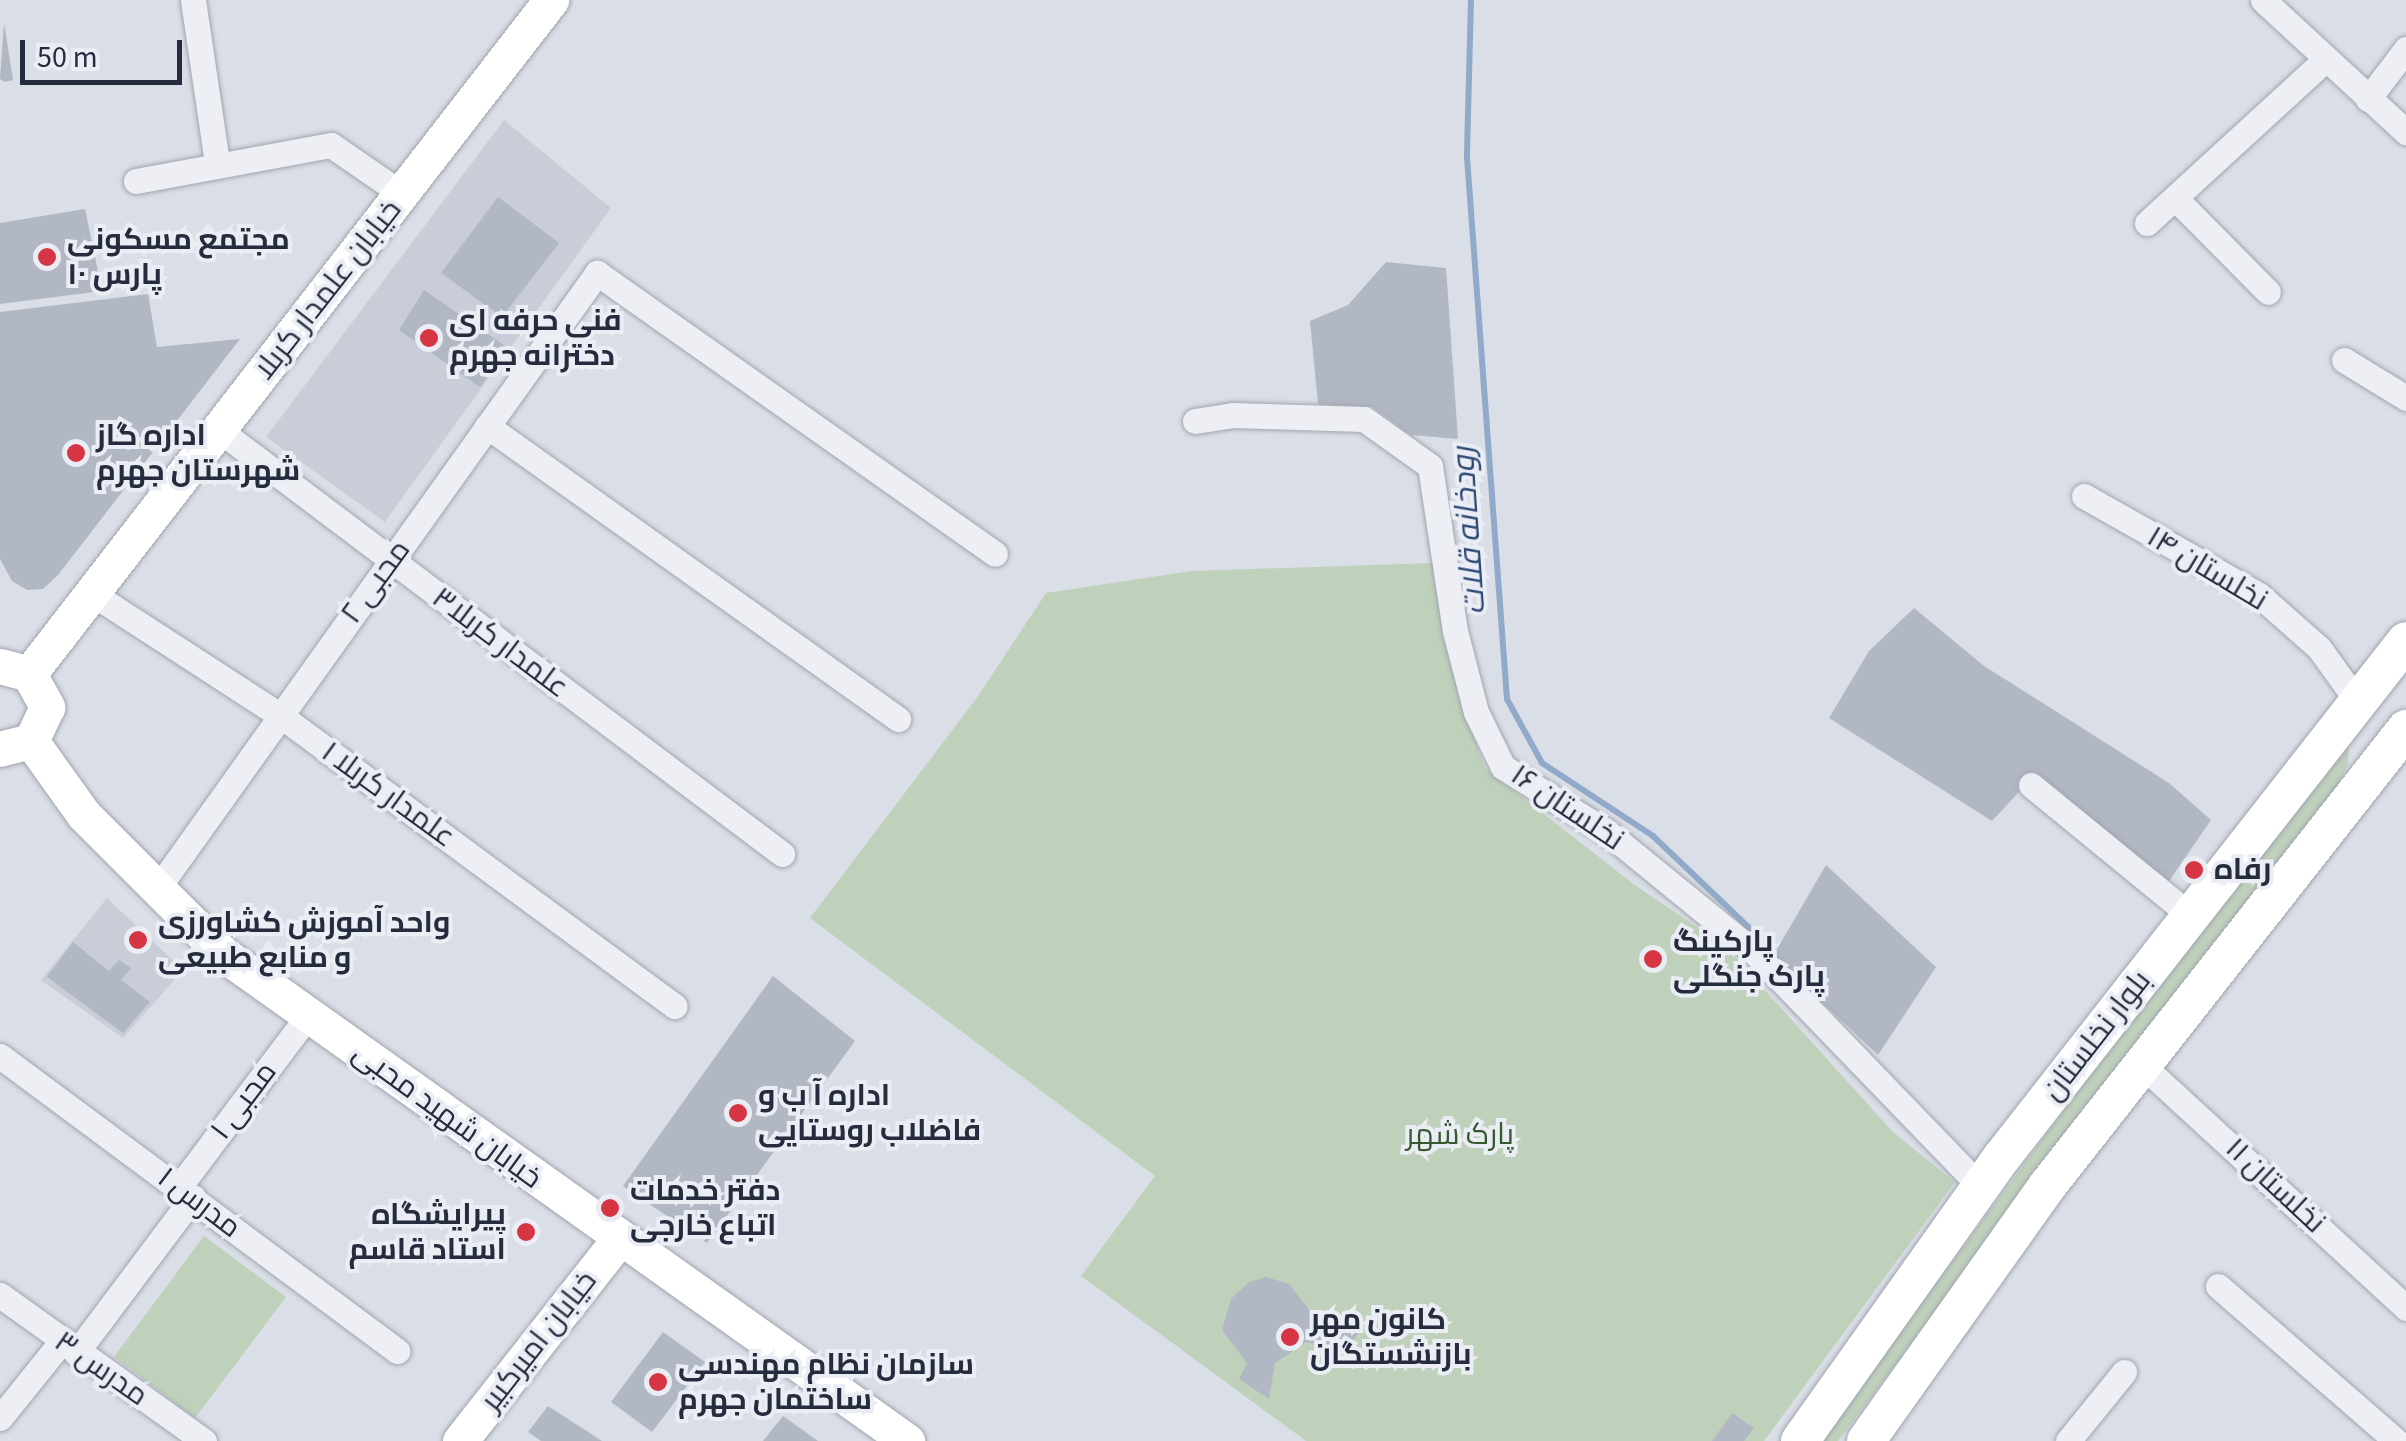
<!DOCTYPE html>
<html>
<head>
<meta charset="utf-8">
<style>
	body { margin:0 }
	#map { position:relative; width:2406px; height:1441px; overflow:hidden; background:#dadee6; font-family:"Source Sans 3",Cairo,sans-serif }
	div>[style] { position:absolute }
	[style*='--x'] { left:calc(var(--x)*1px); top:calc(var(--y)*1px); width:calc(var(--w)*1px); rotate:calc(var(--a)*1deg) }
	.built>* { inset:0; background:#c8cdd8 }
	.green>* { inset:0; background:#bfd1bb }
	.stream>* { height:6px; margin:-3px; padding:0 3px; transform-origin:3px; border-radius:3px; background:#92aac9 }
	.building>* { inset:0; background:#b1b7c3 }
	.roads { filter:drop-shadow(0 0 2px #a0a5b0) drop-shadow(0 0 2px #a0a5b0) }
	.street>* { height:25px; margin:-12.5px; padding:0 12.5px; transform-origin:12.5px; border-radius:12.5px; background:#edeff4 }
	.secondary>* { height:35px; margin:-17.5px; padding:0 17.5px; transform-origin:17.5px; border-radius:17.5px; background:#fff }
	.primary>* { height:38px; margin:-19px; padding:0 19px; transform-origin:19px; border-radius:19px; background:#fff }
	.dots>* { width:28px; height:28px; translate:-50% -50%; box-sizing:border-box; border:5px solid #eaedf4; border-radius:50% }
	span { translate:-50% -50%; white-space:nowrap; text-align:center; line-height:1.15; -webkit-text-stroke:8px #eaedf4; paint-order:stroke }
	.poi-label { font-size:30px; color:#242c3d; font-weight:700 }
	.left { translate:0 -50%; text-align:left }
	.right { translate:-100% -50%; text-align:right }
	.street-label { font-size:30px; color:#242c3d }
	.park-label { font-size:30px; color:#365930 }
	.water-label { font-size:32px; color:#2c4873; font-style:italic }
	.scale { position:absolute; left:20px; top:40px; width:162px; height:45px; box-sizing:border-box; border:5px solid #242c3d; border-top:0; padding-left:12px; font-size:30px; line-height:35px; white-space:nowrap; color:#242c3d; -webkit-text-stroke:8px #eaedf4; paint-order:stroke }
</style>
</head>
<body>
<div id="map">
	<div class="built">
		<div style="clip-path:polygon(504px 120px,611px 208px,385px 522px,266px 437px)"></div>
		<div style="clip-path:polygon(107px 898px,183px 970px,123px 1038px,41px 980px)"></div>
	</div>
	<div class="green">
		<div style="clip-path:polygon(1433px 563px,1461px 702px,1485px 768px,1636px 886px,1724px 945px,1893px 1132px,1955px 1182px,1764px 1441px,1306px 1441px,1081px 1276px,1155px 1176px,810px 918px,976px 699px,1046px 593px,1192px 571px)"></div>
		<div style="clip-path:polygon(2349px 746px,2348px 765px,2326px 806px,2202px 959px,1838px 1441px,1820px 1441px,2132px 1018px)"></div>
		<div style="clip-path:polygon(204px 1236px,286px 1297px,195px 1418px,114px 1357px)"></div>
	</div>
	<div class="stream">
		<div style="--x:1471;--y:0;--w:157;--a:91.5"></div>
		<div style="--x:1467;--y:157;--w:543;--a:85.78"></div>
		<div style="--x:1507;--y:699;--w:73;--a:61.3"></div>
		<div style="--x:1542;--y:763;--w:133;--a:33.3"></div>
		<div style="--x:1653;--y:836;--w:153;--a:43.7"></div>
	</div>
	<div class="building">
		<div style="clip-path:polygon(4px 23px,13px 80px,5px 82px,0 79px)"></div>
		<div style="clip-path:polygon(498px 197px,559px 243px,502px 317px,441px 273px)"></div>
		<div style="clip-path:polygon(85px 209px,102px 291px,0 304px,0 223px)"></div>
		<div style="clip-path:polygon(1386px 262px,1446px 268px,1458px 439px,1411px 435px,1372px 407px,1318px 404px,1310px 321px,1348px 305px)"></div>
		<div style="clip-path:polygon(424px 290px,508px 348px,480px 387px,399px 330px)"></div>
		<div style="clip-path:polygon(148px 294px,157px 347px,240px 339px,58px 575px,43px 589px,27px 590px,12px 581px,0 559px,0 312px)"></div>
		<div style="clip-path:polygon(1914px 608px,1984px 666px,2169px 783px,2211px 820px,2169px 881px,2031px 779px,1992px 821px,1829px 718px,1869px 651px)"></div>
		<div style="clip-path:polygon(1826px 865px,1936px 967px,1878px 1055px,1773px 956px)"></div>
		<div style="clip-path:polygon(73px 942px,109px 971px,119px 960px,131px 968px,121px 980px,150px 1002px,123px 1033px,47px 977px)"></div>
		<div style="clip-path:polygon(773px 976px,855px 1041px,707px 1243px,623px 1186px)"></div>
		<div style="clip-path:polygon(1266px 1277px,1289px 1284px,1310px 1311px,1353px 1318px,1358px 1333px,1348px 1349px,1306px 1342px,1275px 1363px,1269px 1399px,1239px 1379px,1247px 1363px,1222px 1330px,1231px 1299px,1249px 1282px)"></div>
		<div style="clip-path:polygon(663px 1332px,705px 1362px,652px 1432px,611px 1402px)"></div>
		<div style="clip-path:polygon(548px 1406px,602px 1441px,541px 1441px,528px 1432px)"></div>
		<div style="clip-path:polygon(1732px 1413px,1754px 1428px,1744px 1441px,1712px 1441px)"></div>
		<div style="clip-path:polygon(783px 1416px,818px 1441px,763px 1441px)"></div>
	</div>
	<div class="roads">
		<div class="street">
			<div style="--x:193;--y:0;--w:165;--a:81.6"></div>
			<div style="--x:2263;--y:0;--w:195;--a:42.7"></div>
			<div style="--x:2368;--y:99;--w:63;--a:-52.8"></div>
			<div style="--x:136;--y:181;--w:198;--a:-10.5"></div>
			<div style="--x:331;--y:145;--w:86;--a:34.6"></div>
			<div style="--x:2175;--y:198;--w:132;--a:45.3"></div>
			<div style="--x:2147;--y:223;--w:243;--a:-42.5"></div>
			<div style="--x:2344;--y:360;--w:73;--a:31.5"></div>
			<div style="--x:1195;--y:421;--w:38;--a:-9"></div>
			<div style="--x:1233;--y:415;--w:131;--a:1.7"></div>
			<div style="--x:1364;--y:419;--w:81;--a:35.5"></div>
			<div style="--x:1430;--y:466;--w:167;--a:81.4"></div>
			<div style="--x:1455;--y:631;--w:84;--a:75.5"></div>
			<div style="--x:1476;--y:712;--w:61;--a:63.9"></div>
			<div style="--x:1503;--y:767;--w:123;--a:32"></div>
			<div style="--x:1607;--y:832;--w:188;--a:39.2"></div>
			<div style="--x:1753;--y:951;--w:328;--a:46"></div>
			<div style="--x:487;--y:426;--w:505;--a:35.48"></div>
			<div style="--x:219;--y:430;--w:705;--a:36.98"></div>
			<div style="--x:2084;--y:496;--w:201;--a:29.5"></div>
			<div style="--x:2259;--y:595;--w:80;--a:41.5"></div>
			<div style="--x:2319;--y:648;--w:67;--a:54.2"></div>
			<div style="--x:93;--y:594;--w:224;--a:33"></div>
			<div style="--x:281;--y:716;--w:489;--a:36.4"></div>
			<div style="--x:2031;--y:785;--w:207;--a:39.3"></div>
			<div style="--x:155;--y:892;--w:761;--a:-54.47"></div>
			<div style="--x:597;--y:273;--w:487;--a:35.2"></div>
			<div style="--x:0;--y:1056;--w:495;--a:36.6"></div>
			<div style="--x:2142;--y:1065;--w:359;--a:42.6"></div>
			<div style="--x:179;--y:1187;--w:214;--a:-53"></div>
			<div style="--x:2218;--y:1286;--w:236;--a:41"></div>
			<div style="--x:0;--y:1295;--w:251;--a:35.6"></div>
			<div style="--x:76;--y:1353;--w:195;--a:-53.1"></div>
			<div style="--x:0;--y:1418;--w:97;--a:-51.2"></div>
			<div style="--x:2068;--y:1441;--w:89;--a:-50.9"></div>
		</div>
		<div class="secondary">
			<div style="--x:0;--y:666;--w:30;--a:15"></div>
			<div style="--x:29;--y:674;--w:38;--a:61"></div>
			<div style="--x:47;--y:707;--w:38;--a:115"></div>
			<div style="--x:31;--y:741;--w:32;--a:166"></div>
			<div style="--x:29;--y:674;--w:853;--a:-52.24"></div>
			<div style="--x:31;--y:741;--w:91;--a:54.4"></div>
			<div style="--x:84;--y:815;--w:197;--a:45"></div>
			<div style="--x:223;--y:954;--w:840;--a:35.45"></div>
			<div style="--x:460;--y:1441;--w:256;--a:-51.8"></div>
		</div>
		<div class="primary">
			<div style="--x:1800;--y:1441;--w:349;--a:-54.6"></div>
			<div style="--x:2002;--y:1157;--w:655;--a:-51.94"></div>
			<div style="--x:1866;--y:1441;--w:314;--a:-54.6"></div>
			<div style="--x:2048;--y:1185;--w:580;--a:-51.86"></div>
		</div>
	</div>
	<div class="dots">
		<div style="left:47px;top:257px;background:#d63544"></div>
		<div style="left:429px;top:338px;background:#d63544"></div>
		<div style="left:76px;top:453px;background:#d63544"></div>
		<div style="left:2194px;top:870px;background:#d63544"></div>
		<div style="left:138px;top:940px;background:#d63544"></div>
		<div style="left:1653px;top:959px;background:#d63544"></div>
		<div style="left:738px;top:1113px;background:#d63544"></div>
		<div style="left:610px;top:1208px;background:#d63544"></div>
		<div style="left:526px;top:1232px;background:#d63544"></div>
		<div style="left:1290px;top:1337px;background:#d63544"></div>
		<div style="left:658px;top:1382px;background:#d63544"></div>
	</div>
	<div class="poi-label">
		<span class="left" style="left:67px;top:257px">مجتمع مسکونی<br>پارس ۱۰</span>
		<span class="left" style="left:449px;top:338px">فنی حرفه ای<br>دخترانه جهرم</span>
		<span class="left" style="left:96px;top:453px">اداره گاز<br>شهرستان جهرم</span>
		<span class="left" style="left:2214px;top:870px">رفاه</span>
		<span class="left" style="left:158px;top:940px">واحد آموزش کشاورزی<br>و منابع طبیعی</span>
		<span class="left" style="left:1673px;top:959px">پارکینگ<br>پارک جنگلی</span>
		<span class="left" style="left:758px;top:1113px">اداره آ ب و<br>فاضلاب روستایی</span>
		<span class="left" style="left:630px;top:1208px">دفتر خدمات<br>اتباع خارجی</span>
		<span class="right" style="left:506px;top:1232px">پیرایشگاه<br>استاد قاسم</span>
		<span class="left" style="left:1310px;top:1337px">کانون مهر<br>بازنشستگان</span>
		<span class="left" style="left:678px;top:1382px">سازمان نظام مهندسی<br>ساختمان جهرم</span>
	</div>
	<div class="street-label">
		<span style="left:328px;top:290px;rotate:-52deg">خیابان علمدار کربلا</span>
		<span style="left:2207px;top:569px;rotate:31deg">نخلستان ۱۴</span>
		<span style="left:376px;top:582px;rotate:-54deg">محبی ۲</span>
		<span style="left:500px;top:643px;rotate:37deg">علمدار کربلا۳</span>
		<span style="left:388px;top:795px;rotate:36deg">علمدار کربلا ۱</span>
		<span style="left:1567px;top:808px;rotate:34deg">نخلستان ۱۶</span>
		<span style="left:2097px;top:1036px;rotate:-52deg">بلوار نخلستان</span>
		<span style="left:244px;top:1101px;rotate:-53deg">محبی ۱</span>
		<span style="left:447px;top:1116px;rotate:36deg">خیابان شهید محبی</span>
		<span style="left:2275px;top:1186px;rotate:43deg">نخلستان ۱۱</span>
		<span style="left:199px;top:1203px;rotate:37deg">مدرس ۱</span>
		<span style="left:539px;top:1341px;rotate:-52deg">خیابان امیرکبیر</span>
		<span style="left:101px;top:1369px;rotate:35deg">مدرس ۳</span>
	</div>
	<div class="park-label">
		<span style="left:1460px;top:1135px">پارک شهر</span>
	</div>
	<div class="water-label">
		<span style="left:1469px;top:531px;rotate:-94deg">رودخانه قلات</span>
	</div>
	<div class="scale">50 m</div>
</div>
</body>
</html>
